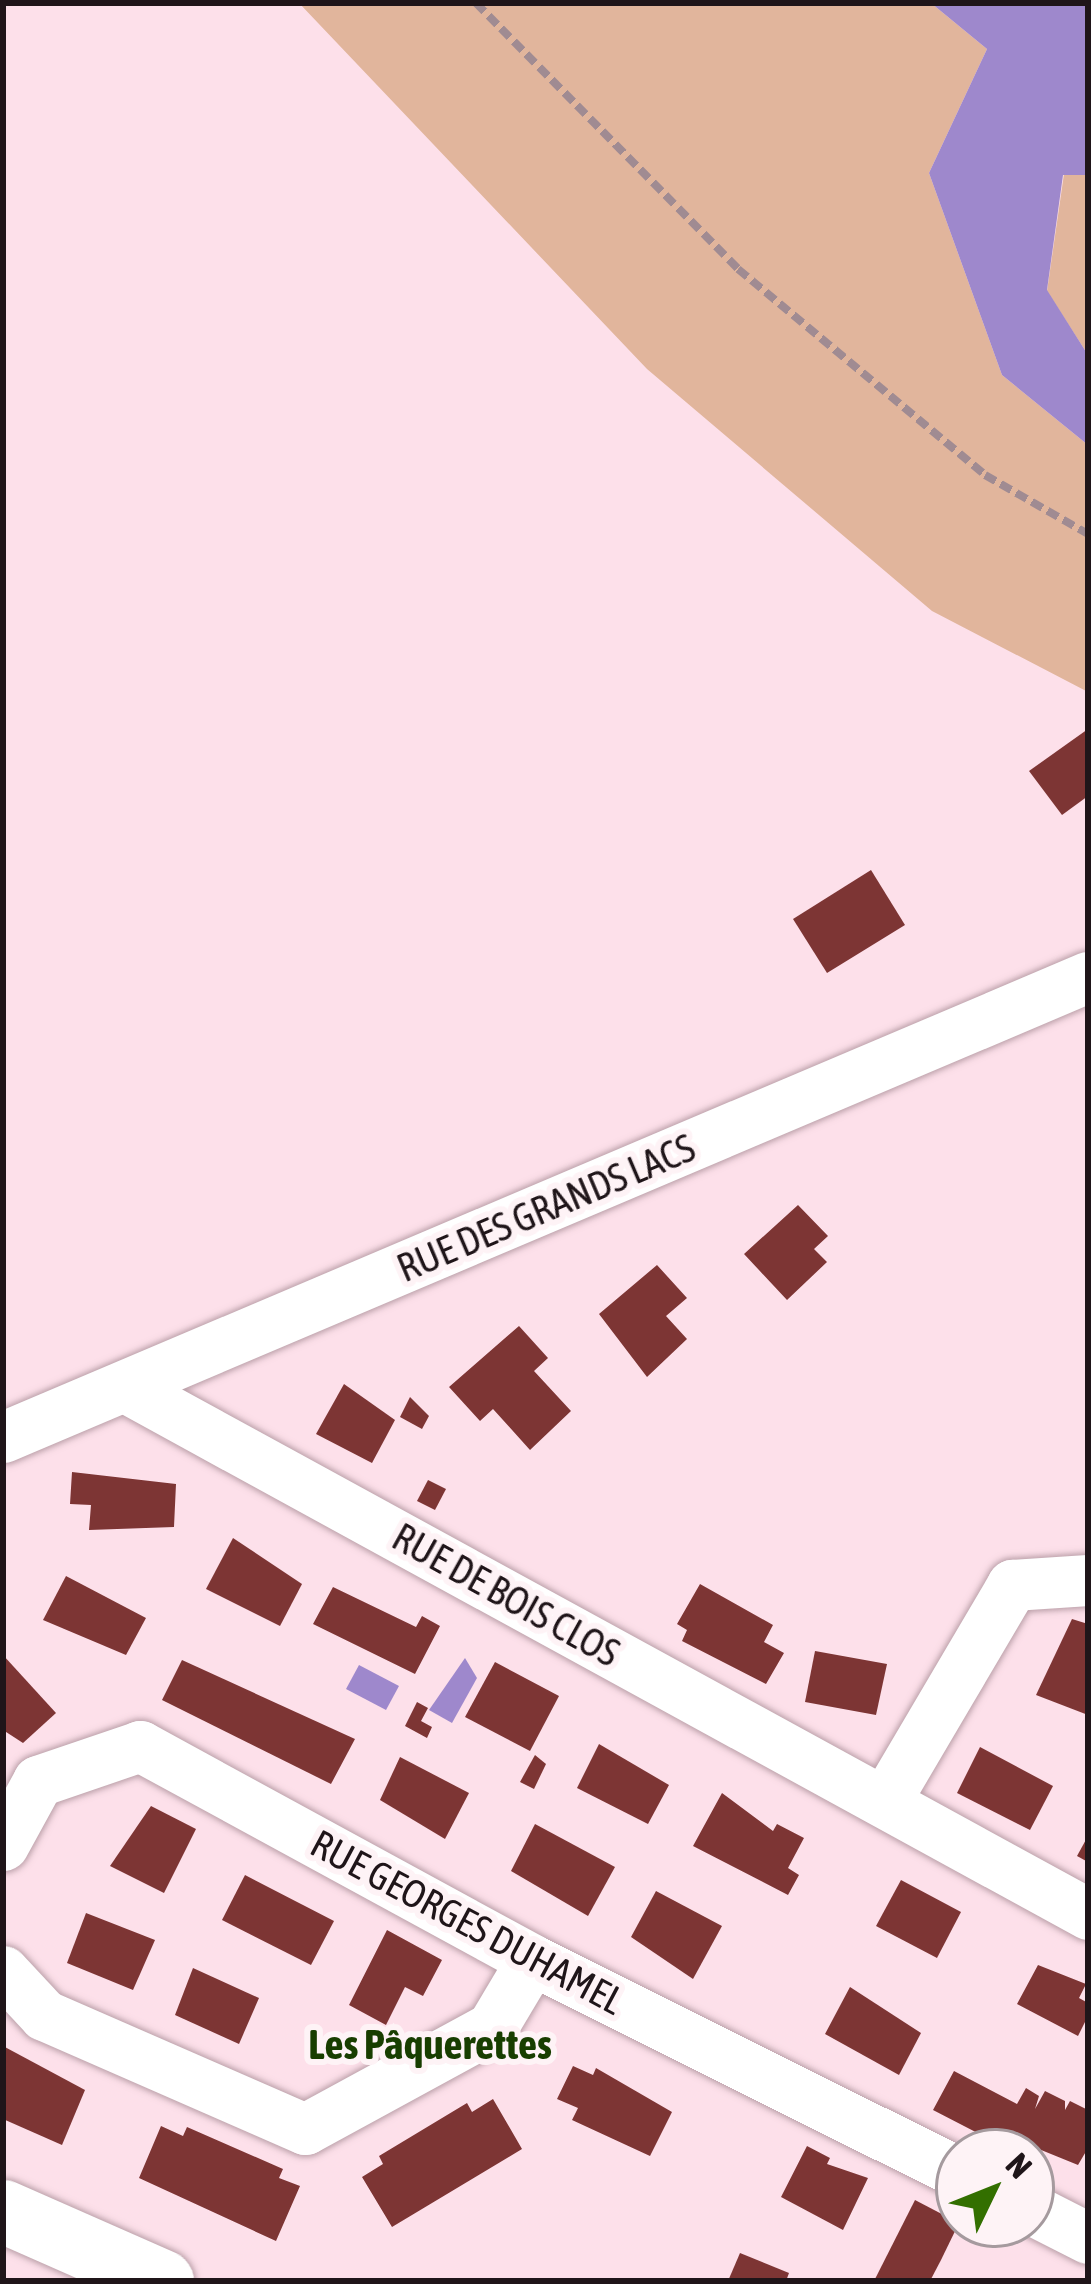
<!DOCTYPE html>
<html>
<head>
<meta charset="utf-8">
<style>
	body { margin:0 }
	#map { position:relative; width:1091px; height:2284px; overflow:hidden; background:#fde0ea; font-family:"Asap Condensed",sans-serif }
	div>[style] { position:absolute }
	[style*='--x'] { left:calc(var(--x)*1px); top:calc(var(--y)*1px); width:calc(var(--w)*1px); rotate:calc(var(--a)*1deg) }
	.green>* { inset:0; background:#e1b59c }
	.water>* { inset:0; background:#9e88cc }
	.building>* { inset:0; background:#7d3534 }
	.path>* { height:8px; margin-top:-4px; transform-origin:0; background:repeating-linear-gradient(90deg,#a08b92 0 12px,transparent 0 18px) }
	.roads { filter:drop-shadow(0 0 3px #bba0a9) drop-shadow(0 0 3px #bba0a9) }
	.minor>* { height:51px; margin:-25.5px; padding:0 25.5px; transform-origin:25.5px; border-radius:25.5px; background:#fff }
	.major>* { height:63px; margin:-31.5px; padding:0 31.5px; transform-origin:31.5px; border-radius:31.5px; background:#fff }
	span { translate:-50% -50%; white-space:nowrap; text-align:center; line-height:1.15; -webkit-text-stroke:12px #fef3f6; paint-order:stroke }
	.street-label { font-size:39px; color:#1f1519 }
	.neighbourhood-label { font-size:42px; color:#183e00; font-weight:700 }
	.frame { position:absolute; inset:0; border:6px solid #1f1519; pointer-events:none }
	.north { position:absolute; left:935px; top:2128px; width:120px; height:120px; box-sizing:border-box; background:#fef3f6; border:3px solid #a59a9e; border-radius:50%; rotate:47deg; font-size:33px; font-weight:700; line-height:48px; text-align:center; color:#1f1519 }
	.north::after { content:''; display:block; margin:auto; width:42px; height:54px; background:#336f00; clip-path:polygon(50% 0,100% 100%,50% 72%,0 100%) }
</style>
</head>
<body>
<div id="map">
	<div class="green">
		<div style="clip-path:polygon(299px 3px,931px 3px,987px 49px,929px 173px,1002px 375px,1088px 445px,1088px 692px,932px 611px,647px 369px)"></div>
		<div style="clip-path:polygon(1064px 174px,1088px 175px,1088px 355px,1047px 291px)"></div>
	</div>
	<div class="water">
		<div style="clip-path:polygon(931px 3px,1088px 3px,1088px 175px,1063px 175px,1047px 290px,1088px 355px,1088px 445px,1002px 375px,929px 173px,987px 49px)"></div>
		<div style="clip-path:polygon(465px 1658px,477px 1678px,452px 1723px,429px 1710px)"></div>
		<div style="clip-path:polygon(359px 1665px,399px 1686px,386px 1710px,346px 1689px)"></div>
	</div>
	<div class="building">
		<div style="clip-path:polygon(1088px 729px,1088px 796px,1062px 815px,1029px 771px)"></div>
		<div style="clip-path:polygon(871px 870px,905px 925px,827px 973px,793px 919px)"></div>
		<div style="clip-path:polygon(798px 1205px,828px 1236px,814px 1249px,827px 1262px,787px 1300px,744px 1254px)"></div>
		<div style="clip-path:polygon(657px 1265px,687px 1298px,666px 1316px,687px 1339px,647px 1377px,599px 1314px)"></div>
		<div style="clip-path:polygon(519px 1326px,548px 1358px,534px 1371px,571px 1411px,530px 1450px,493px 1409px,480px 1421px,449px 1387px)"></div>
		<div style="clip-path:polygon(344px 1384px,395px 1420px,372px 1463px,316px 1434px)"></div>
		<div style="clip-path:polygon(410px 1397px,429px 1416px,422px 1429px,400px 1417px)"></div>
		<div style="clip-path:polygon(72px 1472px,176px 1484px,174px 1527px,89px 1530px,91px 1505px,70px 1504px)"></div>
		<div style="clip-path:polygon(428px 1480px,446px 1489px,435px 1510px,417px 1501px)"></div>
		<div style="clip-path:polygon(233px 1538px,302px 1584px,280px 1626px,206px 1589px)"></div>
		<div style="clip-path:polygon(66px 1576px,146px 1618px,126px 1655px,43px 1620px)"></div>
		<div style="clip-path:polygon(700px 1584px,773px 1625px,764px 1642px,784px 1653px,766px 1684px,682px 1641px,687px 1630px,677px 1624px)"></div>
		<div style="clip-path:polygon(333px 1587px,416px 1627px,422px 1616px,440px 1626px,415px 1674px,313px 1624px)"></div>
		<div style="clip-path:polygon(1072px 1619px,1088px 1624px,1088px 1715px,1036px 1695px)"></div>
		<div style="clip-path:polygon(815px 1651px,887px 1664px,876px 1715px,805px 1702px)"></div>
		<div style="clip-path:polygon(3px 1655px,56px 1713px,23px 1743px,3px 1730px)"></div>
		<div style="clip-path:polygon(182px 1660px,355px 1739px,331px 1784px,162px 1700px)"></div>
		<div style="clip-path:polygon(495px 1662px,559px 1696px,530px 1751px,465px 1717px)"></div>
		<div style="clip-path:polygon(417px 1702px,428px 1708px,421px 1721px,432px 1727px,427px 1738px,405px 1726px)"></div>
		<div style="clip-path:polygon(599px 1744px,669px 1785px,648px 1824px,577px 1788px)"></div>
		<div style="clip-path:polygon(980px 1747px,1053px 1786px,1030px 1830px,957px 1793px)"></div>
		<div style="clip-path:polygon(535px 1755px,546px 1764px,534px 1789px,520px 1782px)"></div>
		<div style="clip-path:polygon(400px 1757px,469px 1793px,445px 1839px,380px 1800px)"></div>
		<div style="clip-path:polygon(722px 1793px,773px 1831px,777px 1824px,804px 1838px,788px 1868px,799px 1875px,788px 1895px,693px 1846px)"></div>
		<div style="clip-path:polygon(151px 1806px,196px 1829px,164px 1893px,110px 1866px)"></div>
		<div style="clip-path:polygon(535px 1824px,615px 1867px,588px 1916px,511px 1871px)"></div>
		<div style="clip-path:polygon(1088px 1836px,1088px 1862px,1077px 1856px)"></div>
		<div style="clip-path:polygon(245px 1875px,334px 1921px,311px 1965px,222px 1920px)"></div>
		<div style="clip-path:polygon(901px 1880px,961px 1912px,937px 1958px,876px 1926px)"></div>
		<div style="clip-path:polygon(656px 1891px,722px 1926px,693px 1979px,631px 1937px)"></div>
		<div style="clip-path:polygon(86px 1913px,155px 1940px,133px 1990px,67px 1963px)"></div>
		<div style="clip-path:polygon(387px 1930px,442px 1960px,423px 1996px,405px 1987px,386px 2025px,349px 2005px)"></div>
		<div style="clip-path:polygon(1038px 1965px,1086px 1984px,1079px 1998px,1088px 2003px,1088px 2016px,1078px 2036px,1017px 2004px)"></div>
		<div style="clip-path:polygon(193px 1968px,259px 1998px,239px 2044px,175px 2015px)"></div>
		<div style="clip-path:polygon(850px 1987px,921px 2033px,899px 2075px,825px 2034px)"></div>
		<div style="clip-path:polygon(3px 2046px,85px 2090px,62px 2145px,3px 2119px)"></div>
		<div style="clip-path:polygon(573px 2066px,593px 2075px,596px 2068px,672px 2112px,650px 2156px,572px 2120px,578px 2108px,557px 2099px)"></div>
		<div style="clip-path:polygon(954px 2071px,1017px 2104px,1026px 2088px,1039px 2096px,1035px 2109px,1045px 2091px,1065px 2101px,1065px 2110px,1070px 2101px,1088px 2110px,1088px 2148px,1078px 2165px,1019px 2141px,993px 2141px,933px 2110px)"></div>
		<div style="clip-path:polygon(493px 2099px,522px 2149px,392px 2227px,362px 2177px,383px 2164px,379px 2156px,467px 2103px,472px 2112px)"></div>
		<div style="clip-path:polygon(161px 2126px,183px 2136px,187px 2127px,283px 2169px,279px 2178px,300px 2186px,276px 2241px,139px 2178px)"></div>
		<div style="clip-path:polygon(807px 2146px,830px 2158px,827px 2164px,868px 2178px,843px 2230px,781px 2197px)"></div>
		<div style="clip-path:polygon(915px 2200px,959px 2223px,941px 2260px,930px 2281px,874px 2281px)"></div>
		<div style="clip-path:polygon(740px 2253px,789px 2273px,786px 2281px,728px 2281px)"></div>
	</div>
	<div class="path">
		<div style="--x:476;--y:3;--w:373;--a:45.4"></div>
		<div style="--x:738;--y:269;--w:322;--a:39.8"></div>
		<div style="--x:985;--y:475;--w:119;--a:29.8"></div>
	</div>
	<div class="roads">
		<div class="minor">
			<div style="--x:127;--y:1388;--w:1096;--a:28.69"></div>
			<div style="--x:3;--y:1437;--w:1178;--a:-22.98"></div>
			<div style="--x:885;--y:1801;--w:251;--a:-59.5"></div>
			<div style="--x:1012;--y:1585;--w:76;--a:-3.8"></div>
			<div style="--x:3;--y:1845;--w:73;--a:-61.3"></div>
			<div style="--x:38;--y:1781;--w:108;--a:-18.9"></div>
			<div style="--x:140;--y:1746;--w:447;--a:28.6"></div>
			<div style="--x:532;--y:1960;--w:477;--a:26.5"></div>
			<div style="--x:3;--y:1971;--w:60;--a:47"></div>
			<div style="--x:44;--y:2015;--w:285;--a:23.6"></div>
			<div style="--x:305;--y:2129;--w:213;--a:-28.6"></div>
			<div style="--x:492;--y:2027;--w:78;--a:-59.2"></div>
			<div style="--x:1031;--y:2209;--w:64;--a:27"></div>
		</div>
		<div class="major">
			<div style="--x:3;--y:2211;--w:174;--a:23.8"></div>
		</div>
	</div>
	<div class="street-label">
		<span style="left:546px;top:1208px;rotate:-23deg">RUE DES GRANDS LACS</span>
		<span style="left:506px;top:1595px;rotate:29deg">RUE DE BOIS CLOS</span>
		<span style="left:467px;top:1922px;rotate:28deg">RUE GEORGES DUHAMEL</span>
	</div>
	<div class="neighbourhood-label">
		<span style="left:430px;top:2044px">Les Pâquerettes</span>
	</div>
	<div class="frame"></div>
	<div class="north">N</div>
</div>
</body>
</html>
